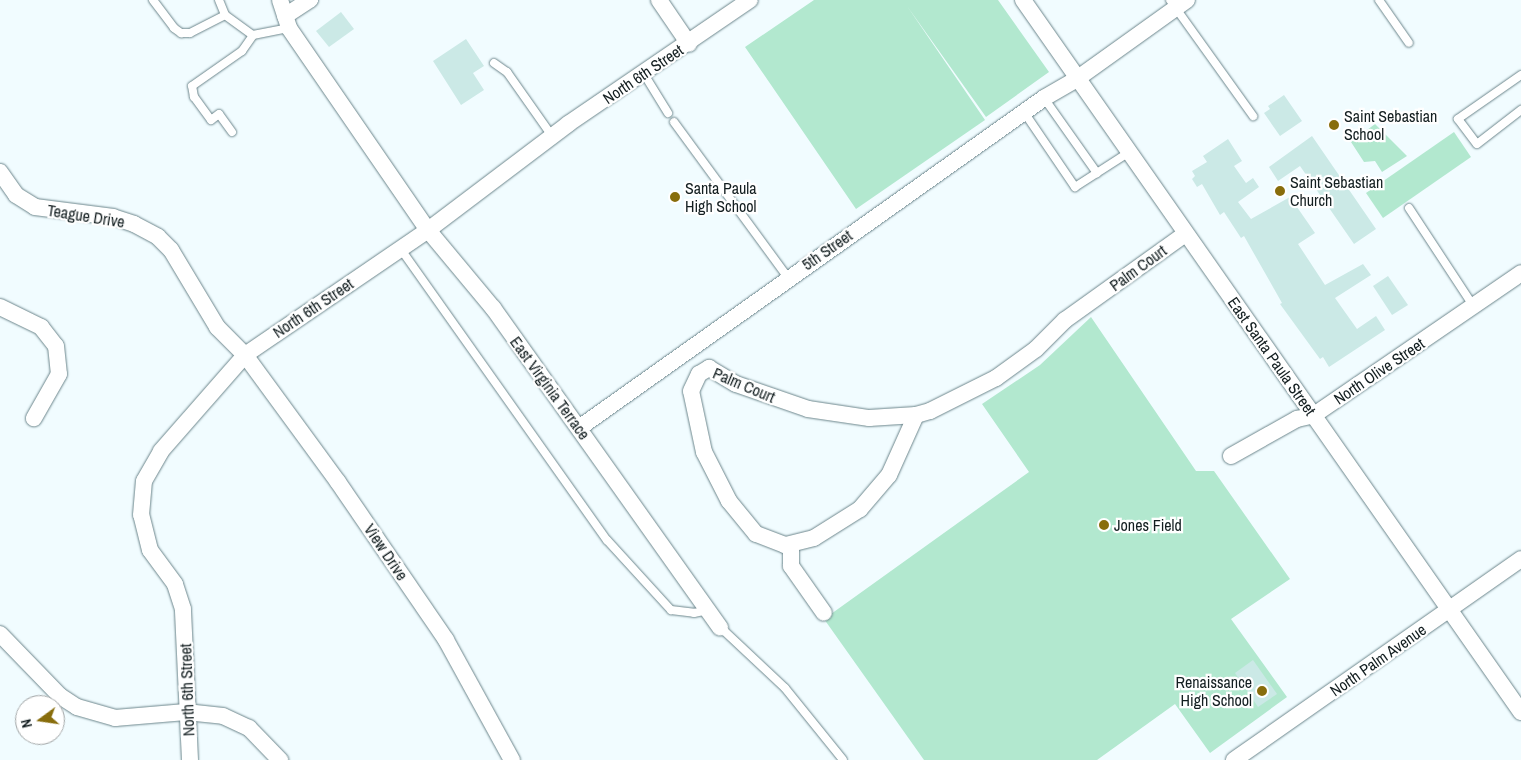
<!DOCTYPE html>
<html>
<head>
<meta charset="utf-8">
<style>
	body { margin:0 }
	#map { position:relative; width:1521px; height:760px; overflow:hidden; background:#f1fcff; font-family:"Archivo Narrow",sans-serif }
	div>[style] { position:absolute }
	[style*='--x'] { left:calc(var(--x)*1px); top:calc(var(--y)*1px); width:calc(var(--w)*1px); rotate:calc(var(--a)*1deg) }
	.green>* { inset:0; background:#b2e8cf }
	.building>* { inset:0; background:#cbe9e6 }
	.roads { filter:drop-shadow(0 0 1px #6c868c) drop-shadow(0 0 1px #6c868c) }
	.service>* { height:8px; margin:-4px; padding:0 4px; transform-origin:4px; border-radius:4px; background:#fff }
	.minor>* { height:16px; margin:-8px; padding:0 8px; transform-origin:8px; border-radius:8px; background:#fff }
	.dots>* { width:14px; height:14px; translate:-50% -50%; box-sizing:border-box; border:2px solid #fff; border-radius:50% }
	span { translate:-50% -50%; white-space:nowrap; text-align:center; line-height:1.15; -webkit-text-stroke:4.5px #fff; paint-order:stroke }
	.street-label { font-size:16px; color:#131e20 }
	.poi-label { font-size:16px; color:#131e20 }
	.left { translate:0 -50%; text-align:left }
	.right { translate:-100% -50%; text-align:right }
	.north { position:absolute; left:15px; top:695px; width:50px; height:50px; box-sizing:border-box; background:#fff; border:1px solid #a1a5a6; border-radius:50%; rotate:256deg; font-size:14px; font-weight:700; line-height:20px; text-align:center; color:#131e20 }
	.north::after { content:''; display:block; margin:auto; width:18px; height:22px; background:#886d0c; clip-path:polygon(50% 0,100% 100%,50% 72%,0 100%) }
</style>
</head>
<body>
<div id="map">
	<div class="green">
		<div style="clip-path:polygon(814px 0,998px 0,1049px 72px,986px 117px,907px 6px,985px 120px,856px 209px,745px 47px)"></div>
		<div style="clip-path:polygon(1375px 124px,1407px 156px,1382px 172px,1375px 161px,1364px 162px,1351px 142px)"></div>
		<div style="clip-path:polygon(1454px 132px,1471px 157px,1383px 218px,1366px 193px)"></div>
		<div style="clip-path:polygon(1091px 317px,1196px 471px,1214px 471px,1290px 579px,1231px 619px,1287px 697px,1210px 753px,1175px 704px,1097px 760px,924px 760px,824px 619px,1029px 472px,982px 404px,1040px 365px)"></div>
	</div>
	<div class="building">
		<div style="clip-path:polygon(341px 12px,354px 29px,329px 47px,316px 31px)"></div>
		<div style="clip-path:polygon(466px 39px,484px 66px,473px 73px,484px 90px,461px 105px,433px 61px)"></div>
		<div style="clip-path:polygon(1284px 95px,1302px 121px,1280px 136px,1264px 113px,1270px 109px,1268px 106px)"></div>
		<div style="clip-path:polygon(1312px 136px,1376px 229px,1354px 244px,1300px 166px,1278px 181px,1269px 167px)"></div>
		<div style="clip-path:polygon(1228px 139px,1242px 161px,1234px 166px,1246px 183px,1253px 178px,1259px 187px,1238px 202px,1251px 219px,1290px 197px,1315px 233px,1298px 244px,1325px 285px,1363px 264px,1371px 275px,1335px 298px,1357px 329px,1376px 316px,1385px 330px,1329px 367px,1323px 357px,1320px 359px,1280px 304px,1282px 303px,1244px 236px,1241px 238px,1224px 212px,1220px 215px,1202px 184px,1197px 187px,1192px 179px,1195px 176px,1192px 171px,1207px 162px,1203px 156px)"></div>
		<div style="clip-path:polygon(1388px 276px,1408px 305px,1392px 315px,1373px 286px)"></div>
		<div style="clip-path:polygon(1253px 660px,1277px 694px,1258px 707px,1235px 673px)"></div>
	</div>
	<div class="roads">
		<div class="service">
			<div style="--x:153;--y:0;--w:35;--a:53"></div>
			<div style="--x:174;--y:28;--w:9;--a:36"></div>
			<div style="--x:181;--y:33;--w:9;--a:0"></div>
			<div style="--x:190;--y:33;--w:39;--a:-27"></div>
			<div style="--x:219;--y:0;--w:16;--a:68"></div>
			<div style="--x:225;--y:15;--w:34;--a:36"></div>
			<div style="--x:1170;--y:0;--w:143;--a:54.4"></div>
			<div style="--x:1379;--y:0;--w:52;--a:55.1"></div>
			<div style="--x:494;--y:63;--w:16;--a:35"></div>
			<div style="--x:507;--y:72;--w:78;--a:54.9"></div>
			<div style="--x:644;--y:74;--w:46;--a:58.4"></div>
			<div style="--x:1521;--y:75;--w:77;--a:145.1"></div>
			<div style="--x:1458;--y:119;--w:31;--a:53"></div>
			<div style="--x:1477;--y:144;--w:56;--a:-37.7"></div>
			<div style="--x:1044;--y:98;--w:92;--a:54.8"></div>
			<div style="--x:1024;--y:112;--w:91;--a:55.8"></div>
			<div style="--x:1075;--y:187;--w:63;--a:-32.7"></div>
			<div style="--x:674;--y:122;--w:193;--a:53.8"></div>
			<div style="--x:232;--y:132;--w:22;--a:-126"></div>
			<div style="--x:219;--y:114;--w:10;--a:143"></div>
			<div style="--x:211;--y:120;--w:29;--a:-126"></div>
			<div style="--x:194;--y:97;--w:11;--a:-100"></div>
			<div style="--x:192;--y:86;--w:61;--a:-35"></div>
			<div style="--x:242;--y:51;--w:19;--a:-55"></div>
			<div style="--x:253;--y:35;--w:37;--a:-11"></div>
			<div style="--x:1409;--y:208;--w:118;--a:56.7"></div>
			<div style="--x:400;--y:248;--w:358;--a:54.7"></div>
			<div style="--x:607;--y:540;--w:95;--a:47.6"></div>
			<div style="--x:671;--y:610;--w:23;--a:7"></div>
			<div style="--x:694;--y:613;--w:14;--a:-12"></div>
			<div style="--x:720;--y:627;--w:89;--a:43.2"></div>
			<div style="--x:785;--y:688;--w:92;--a:51.1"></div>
		</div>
		<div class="minor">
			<div style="--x:280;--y:0;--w:29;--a:72"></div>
			<div style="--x:289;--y:28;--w:245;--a:55.5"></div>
			<div style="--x:428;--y:230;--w:102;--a:50.2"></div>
			<div style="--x:493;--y:308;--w:392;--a:54.6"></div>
			<div style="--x:659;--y:0;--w:53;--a:55.7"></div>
			<div style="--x:1023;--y:0;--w:869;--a:55.03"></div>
			<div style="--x:285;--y:16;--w:30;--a:-33"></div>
			<div style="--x:0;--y:172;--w:28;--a:55"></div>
			<div style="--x:16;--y:195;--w:22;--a:32"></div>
			<div style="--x:35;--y:207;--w:79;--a:7.3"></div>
			<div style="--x:113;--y:217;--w:22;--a:18"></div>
			<div style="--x:134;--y:224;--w:27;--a:28"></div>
			<div style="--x:158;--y:237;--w:18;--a:45"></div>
			<div style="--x:171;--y:250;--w:90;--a:59.1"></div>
			<div style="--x:217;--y:327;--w:40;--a:45"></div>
			<div style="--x:245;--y:355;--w:157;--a:53.8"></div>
			<div style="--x:338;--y:482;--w:191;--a:55.6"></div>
			<div style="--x:446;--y:640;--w:137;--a:61.2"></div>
			<div style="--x:0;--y:307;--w:46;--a:26"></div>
			<div style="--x:41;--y:327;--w:24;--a:52"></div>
			<div style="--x:56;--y:346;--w:28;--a:84"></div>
			<div style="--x:59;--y:374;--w:51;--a:119.6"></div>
			<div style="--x:916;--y:415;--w:66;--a:114.2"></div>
			<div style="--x:889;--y:475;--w:45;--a:130.5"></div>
			<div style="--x:860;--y:509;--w:54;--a:147.8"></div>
			<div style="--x:814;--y:538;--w:30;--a:166"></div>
			<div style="--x:785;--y:545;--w:31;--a:-159"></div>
			<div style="--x:756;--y:534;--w:43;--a:-129.3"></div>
			<div style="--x:729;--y:501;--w:55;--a:-117"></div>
			<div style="--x:704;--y:452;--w:62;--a:-102"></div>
			<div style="--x:691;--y:391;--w:19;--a:-65"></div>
			<div style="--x:699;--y:374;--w:12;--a:-31"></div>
			<div style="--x:709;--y:368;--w:31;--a:31"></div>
			<div style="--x:736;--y:384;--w:76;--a:19.1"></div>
			<div style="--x:808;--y:409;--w:62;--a:8.4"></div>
			<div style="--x:869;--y:418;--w:47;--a:-3.7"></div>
			<div style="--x:916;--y:415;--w:15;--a:-16"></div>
			<div style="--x:930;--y:411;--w:74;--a:-26.6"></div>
			<div style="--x:996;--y:378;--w:49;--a:-35.9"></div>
			<div style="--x:1036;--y:349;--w:41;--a:-45"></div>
			<div style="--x:1065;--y:320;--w:148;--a:-35.6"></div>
			<div style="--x:579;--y:428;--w:570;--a:-35.36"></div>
			<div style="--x:1044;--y:98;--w:39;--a:-30"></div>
			<div style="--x:1078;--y:78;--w:134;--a:-35.6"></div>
			<div style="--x:1231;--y:456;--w:76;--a:-29.3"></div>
			<div style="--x:1297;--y:419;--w:17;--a:-13"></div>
			<div style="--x:1314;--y:415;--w:251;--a:-34.4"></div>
			<div style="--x:791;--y:545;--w:21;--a:90"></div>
			<div style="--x:791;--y:566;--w:57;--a:54.9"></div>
			<div style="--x:0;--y:634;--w:86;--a:45.9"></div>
			<div style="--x:60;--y:696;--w:20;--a:33"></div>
			<div style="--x:77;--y:707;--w:40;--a:16"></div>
			<div style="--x:115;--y:718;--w:71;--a:-4.8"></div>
			<div style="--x:186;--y:712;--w:37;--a:6"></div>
			<div style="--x:223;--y:716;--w:29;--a:25"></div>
			<div style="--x:249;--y:728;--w:45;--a:45.9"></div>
			<div style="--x:190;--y:760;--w:151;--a:-92.7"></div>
			<div style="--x:183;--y:609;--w:26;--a:-108"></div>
			<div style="--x:175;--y:584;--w:42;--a:-126.3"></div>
			<div style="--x:150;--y:550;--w:36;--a:-104"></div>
			<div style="--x:141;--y:515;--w:34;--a:-85"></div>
			<div style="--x:144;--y:481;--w:34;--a:-60"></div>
			<div style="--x:161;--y:451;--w:128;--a:-48.8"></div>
			<div style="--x:245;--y:355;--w:222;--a:-34.3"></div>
			<div style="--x:428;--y:230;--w:176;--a:-37.1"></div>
			<div style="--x:568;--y:124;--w:220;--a:-34.3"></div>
			<div style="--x:1234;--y:760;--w:350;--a:-35"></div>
		</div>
	</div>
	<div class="dots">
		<div style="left:1334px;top:125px;background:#886d0c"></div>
		<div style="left:1280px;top:191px;background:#886d0c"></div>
		<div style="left:675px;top:197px;background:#886d0c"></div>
		<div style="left:1104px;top:525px;background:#886d0c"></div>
		<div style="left:1262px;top:691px;background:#886d0c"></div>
	</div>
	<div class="street-label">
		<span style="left:643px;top:74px;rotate:-34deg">North 6th Street</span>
		<span style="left:86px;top:216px;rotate:9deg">Teague Drive</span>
		<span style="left:827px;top:250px;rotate:-35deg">5th Street</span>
		<span style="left:1138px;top:268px;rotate:-36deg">Palm Court</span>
		<span style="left:313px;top:308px;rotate:-34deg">North 6th Street</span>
		<span style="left:1272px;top:356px;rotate:55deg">East Santa Paula Street</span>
		<span style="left:1379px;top:371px;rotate:-34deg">North Olive Street</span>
		<span style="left:744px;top:385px;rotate:23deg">Palm Court</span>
		<span style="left:550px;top:388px;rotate:54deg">East Virginia Terrace</span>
		<span style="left:386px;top:552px;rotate:56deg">View Drive</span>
		<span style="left:1378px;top:660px;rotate:-35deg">North Palm Avenue</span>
		<span style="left:187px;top:690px;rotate:-92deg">North 6th Street</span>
	</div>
	<div class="poi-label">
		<span class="left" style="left:1344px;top:125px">Saint Sebastian<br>School</span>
		<span class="left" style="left:1290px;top:191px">Saint Sebastian<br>Church</span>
		<span class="left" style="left:685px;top:197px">Santa Paula<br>High School</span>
		<span class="left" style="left:1114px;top:525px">Jones Field</span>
		<span class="right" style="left:1252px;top:691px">Renaissance<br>High School</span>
	</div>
	<div class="north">N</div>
</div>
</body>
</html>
